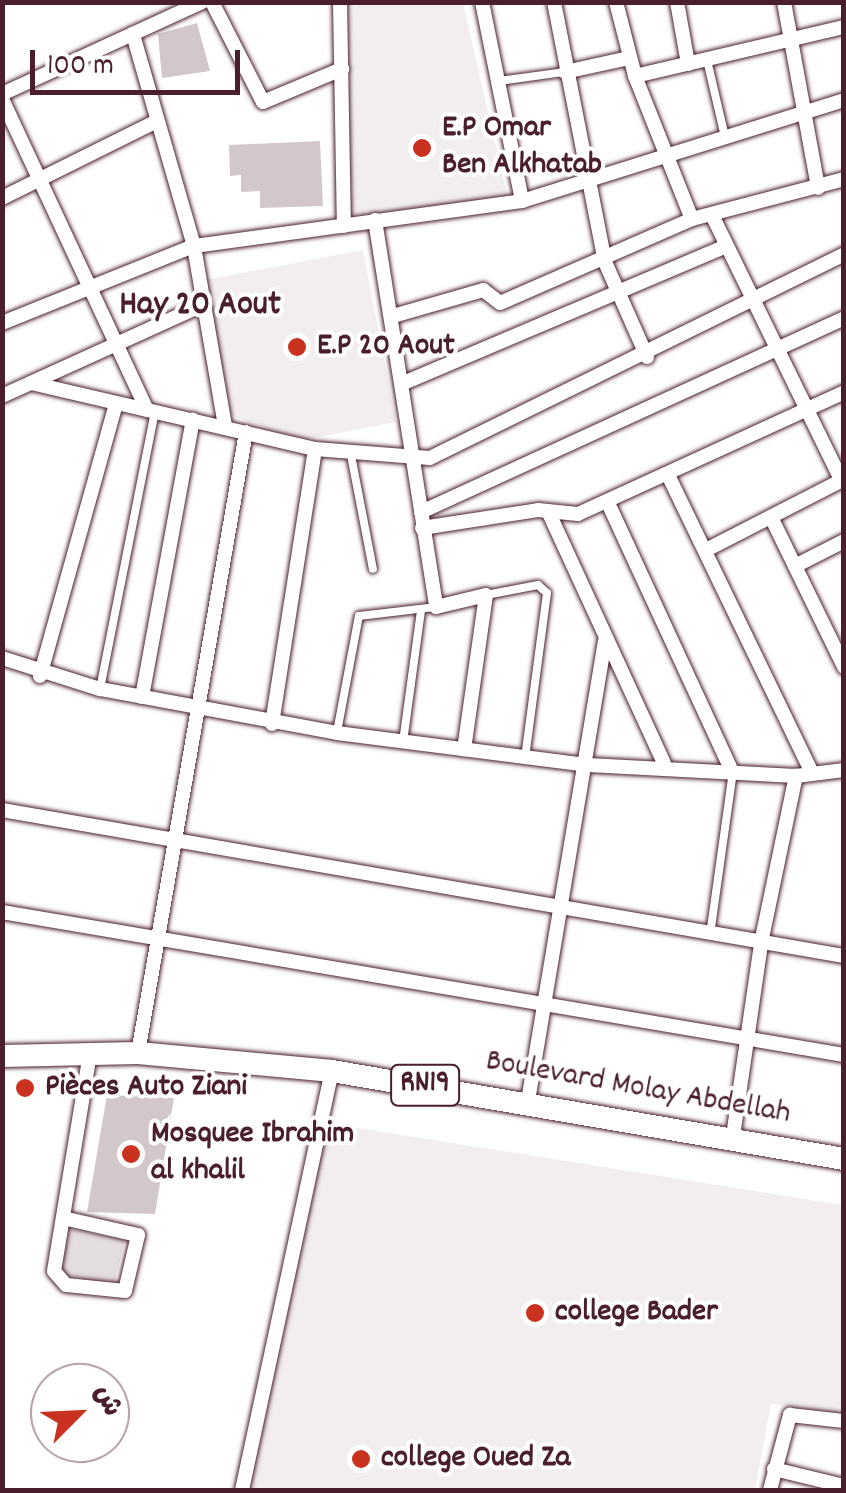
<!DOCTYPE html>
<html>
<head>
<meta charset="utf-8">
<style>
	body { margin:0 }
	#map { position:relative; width:846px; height:1493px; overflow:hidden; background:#fff; font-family:Dekko,"Playpen Sans Arabic",sans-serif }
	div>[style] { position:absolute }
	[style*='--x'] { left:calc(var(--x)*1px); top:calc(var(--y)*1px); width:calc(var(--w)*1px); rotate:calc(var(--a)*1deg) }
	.built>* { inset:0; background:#f2eeef }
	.green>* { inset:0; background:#e5dee0 }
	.building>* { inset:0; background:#d2c7cb }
	.roads { filter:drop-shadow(0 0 2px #4a1f2b) drop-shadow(0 0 2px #4a1f2b) }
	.service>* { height:8px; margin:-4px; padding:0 4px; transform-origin:4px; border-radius:4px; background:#fff }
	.minor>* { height:14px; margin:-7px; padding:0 7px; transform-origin:7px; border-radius:7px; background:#fff }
	.primary>* { height:22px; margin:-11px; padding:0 11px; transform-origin:11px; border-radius:11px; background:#fff }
	.dots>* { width:28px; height:28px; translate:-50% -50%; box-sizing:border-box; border:5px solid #fff; border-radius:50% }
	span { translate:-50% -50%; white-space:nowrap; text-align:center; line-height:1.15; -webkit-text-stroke:8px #fff; paint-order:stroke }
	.shield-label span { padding:2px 8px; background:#fff; border:2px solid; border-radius:8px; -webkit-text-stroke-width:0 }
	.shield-label { font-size:30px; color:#4a1f2b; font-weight:700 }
	.poi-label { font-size:32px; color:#4a1f2b; font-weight:700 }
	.left { translate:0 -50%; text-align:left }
	.street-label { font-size:32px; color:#4a1f2b }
	.neighbourhood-label { font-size:35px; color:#4a1f2b; font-weight:700 }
	.frame { position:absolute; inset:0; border:5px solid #4a1f2b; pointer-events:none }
	.north { position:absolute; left:30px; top:1363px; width:100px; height:100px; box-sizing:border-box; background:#fff; border:2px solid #b7a5aa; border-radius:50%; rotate:66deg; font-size:28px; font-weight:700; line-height:40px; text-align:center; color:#4a1f2b }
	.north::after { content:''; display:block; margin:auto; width:35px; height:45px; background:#c8321e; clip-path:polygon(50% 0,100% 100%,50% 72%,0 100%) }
	.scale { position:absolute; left:30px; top:50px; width:210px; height:45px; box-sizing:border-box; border:5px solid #4a1f2b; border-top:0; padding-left:12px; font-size:30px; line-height:35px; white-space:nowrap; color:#4a1f2b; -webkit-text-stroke:8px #fff; paint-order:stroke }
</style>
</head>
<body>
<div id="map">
	<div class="built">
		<div style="clip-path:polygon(341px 3px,463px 3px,508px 199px,460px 212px,349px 214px)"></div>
		<div style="clip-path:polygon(363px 250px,396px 422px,298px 441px,226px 413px,200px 281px)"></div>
		<div style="clip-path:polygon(326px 1123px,843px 1205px,843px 1416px,771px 1404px,755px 1490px,245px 1490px)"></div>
	</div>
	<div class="green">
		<div style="clip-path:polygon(69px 1229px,125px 1240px,114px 1285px,61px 1274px)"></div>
	</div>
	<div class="building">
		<div style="clip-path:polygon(197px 23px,210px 71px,162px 78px,158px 34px)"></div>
		<div style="clip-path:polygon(320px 141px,323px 206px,260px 208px,260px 191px,241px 192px,241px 175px,230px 176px,229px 145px)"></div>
		<div style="clip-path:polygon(107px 1095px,174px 1098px,155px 1214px,87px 1212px)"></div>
	</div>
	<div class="roads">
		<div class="service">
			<div style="--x:707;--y:60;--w:79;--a:76.8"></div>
			<div style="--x:499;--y:81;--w:67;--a:-7.8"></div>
			<div style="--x:350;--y:450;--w:121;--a:79.1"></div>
			<div style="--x:486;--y:595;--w:53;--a:-10.9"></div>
			<div style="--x:538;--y:585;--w:12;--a:42"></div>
			<div style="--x:547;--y:593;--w:165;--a:97.6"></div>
			<div style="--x:100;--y:689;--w:283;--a:-78.8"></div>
			<div style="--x:337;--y:732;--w:118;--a:-79.3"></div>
			<div style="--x:359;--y:616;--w:78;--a:-6.7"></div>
			<div style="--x:403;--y:742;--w:133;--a:-82.2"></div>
			<div style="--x:710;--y:935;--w:166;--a:-82"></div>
		</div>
		<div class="minor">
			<div style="--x:212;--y:2;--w:112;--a:63"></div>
			<div style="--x:263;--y:102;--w:86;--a:-22.7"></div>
			<div style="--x:340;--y:2;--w:224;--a:89"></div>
			<div style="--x:482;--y:2;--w:203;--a:78.6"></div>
			<div style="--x:554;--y:2;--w:265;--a:78.9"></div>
			<div style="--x:605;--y:262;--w:104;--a:66.1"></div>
			<div style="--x:616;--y:2;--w:76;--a:75.6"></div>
			<div style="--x:635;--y:76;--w:154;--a:68.3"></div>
			<div style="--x:677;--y:2;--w:63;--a:79.9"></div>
			<div style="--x:784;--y:2;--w:189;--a:79.6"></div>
			<div style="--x:565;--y:72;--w:66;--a:-12.3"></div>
			<div style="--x:635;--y:76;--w:215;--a:-13.2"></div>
			<div style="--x:2;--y:94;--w:220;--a:-24.7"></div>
			<div style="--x:2;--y:99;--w:343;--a:65"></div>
			<div style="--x:2;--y:198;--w:173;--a:-26.4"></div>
			<div style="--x:712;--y:215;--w:295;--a:64"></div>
			<div style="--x:375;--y:220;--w:392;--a:81"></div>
			<div style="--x:436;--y:607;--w:51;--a:-13.5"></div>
			<div style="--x:486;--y:595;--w:156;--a:98.1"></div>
			<div style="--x:393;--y:316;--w:94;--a:-16.1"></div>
			<div style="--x:483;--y:290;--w:21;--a:37"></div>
			<div style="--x:500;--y:303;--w:210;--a:-23.6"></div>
			<div style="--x:692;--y:219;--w:157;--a:-14.7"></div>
			<div style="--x:2;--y:323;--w:207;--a:-21.9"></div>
			<div style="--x:194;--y:246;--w:221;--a:-106.1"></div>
			<div style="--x:406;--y:382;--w:348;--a:-23"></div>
			<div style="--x:31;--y:383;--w:292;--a:13.1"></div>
			<div style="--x:315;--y:449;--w:115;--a:4.5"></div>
			<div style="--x:430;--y:458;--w:462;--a:-26.2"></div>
			<div style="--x:2;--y:396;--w:217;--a:-24.4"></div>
			<div style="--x:225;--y:426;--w:183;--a:-99.8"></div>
			<div style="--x:194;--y:246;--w:331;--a:-7.8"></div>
			<div style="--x:522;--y:201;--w:337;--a:-17.4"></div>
			<div style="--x:669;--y:477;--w:329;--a:64.2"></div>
			<div style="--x:608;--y:503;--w:291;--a:65.2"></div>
			<div style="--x:548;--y:511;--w:277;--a:65.3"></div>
			<div style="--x:421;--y:512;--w:465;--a:-24.6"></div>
			<div style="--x:771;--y:517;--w:167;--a:64"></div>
			<div style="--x:422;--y:528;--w:117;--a:-8.8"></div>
			<div style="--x:538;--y:510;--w:40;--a:5.7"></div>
			<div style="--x:578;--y:514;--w:293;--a:-24.6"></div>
			<div style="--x:706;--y:550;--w:155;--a:-27.2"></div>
			<div style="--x:795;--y:566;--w:55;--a:-27"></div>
			<div style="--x:2;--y:658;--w:103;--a:17.6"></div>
			<div style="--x:100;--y:689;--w:241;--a:10.5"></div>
			<div style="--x:337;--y:733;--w:253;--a:7.3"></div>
			<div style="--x:588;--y:765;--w:208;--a:3"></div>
			<div style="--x:796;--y:776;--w:48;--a:-7.1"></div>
			<div style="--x:40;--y:676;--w:282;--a:-74.4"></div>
			<div style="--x:142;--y:697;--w:282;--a:-79.6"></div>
			<div style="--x:272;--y:724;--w:278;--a:-81.1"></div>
			<div style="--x:2;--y:810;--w:855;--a:9.84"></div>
			<div style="--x:2;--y:912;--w:854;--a:9.64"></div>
			<div style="--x:138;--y:1053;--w:630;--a:-80.13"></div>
			<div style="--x:528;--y:1101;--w:466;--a:-80.5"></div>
			<div style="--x:733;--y:1136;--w:195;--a:-81.7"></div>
			<div style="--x:761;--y:943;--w:171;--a:-78.2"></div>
			<div style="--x:63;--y:1218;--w:77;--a:12.8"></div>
			<div style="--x:138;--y:1235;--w:57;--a:103.1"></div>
			<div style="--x:125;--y:1291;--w:59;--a:-174.2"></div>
			<div style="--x:66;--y:1285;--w:18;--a:-131"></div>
			<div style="--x:54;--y:1271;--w:220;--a:-80.6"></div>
			<div style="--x:774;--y:1469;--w:72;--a:13.7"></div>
			<div style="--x:242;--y:1490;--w:429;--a:-77.9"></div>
			<div style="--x:770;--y:1490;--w:78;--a:-75.1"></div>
			<div style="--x:790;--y:1415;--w:54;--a:6.3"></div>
		</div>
		<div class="primary">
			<div style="--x:2;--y:1056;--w:136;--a:-1.3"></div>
			<div style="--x:138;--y:1053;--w:195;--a:5.3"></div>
			<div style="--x:332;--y:1071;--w:520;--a:9.75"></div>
		</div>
	</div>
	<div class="dots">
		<div style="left:422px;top:148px;background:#c8321e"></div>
		<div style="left:297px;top:347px;background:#c8321e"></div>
		<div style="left:25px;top:1088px;background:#c8321e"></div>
		<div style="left:131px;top:1154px;background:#c8321e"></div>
		<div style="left:535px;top:1313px;background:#c8321e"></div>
		<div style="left:361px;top:1459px;background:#c8321e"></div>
	</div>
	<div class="shield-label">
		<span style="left:425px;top:1085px">RN19</span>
	</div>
	<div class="poi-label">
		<span class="left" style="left:442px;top:148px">E.P Omar<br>Ben Alkhatab</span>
		<span class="left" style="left:317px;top:347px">E.P 20 Aout</span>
		<span class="left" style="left:45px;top:1088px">Pièces Auto Ziani</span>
		<span class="left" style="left:151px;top:1154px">Mosquee Ibrahim<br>al khalil</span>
		<span class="left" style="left:555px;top:1313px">college Bader</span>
		<span class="left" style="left:381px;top:1459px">college Oued Za</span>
	</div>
	<div class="street-label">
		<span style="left:638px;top:1089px;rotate:10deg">Boulevard Molay Abdellah</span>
	</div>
	<div class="neighbourhood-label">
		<span style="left:200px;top:306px">Hay 20 Aout</span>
	</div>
	<div class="frame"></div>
	<div class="north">ش</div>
	<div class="scale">100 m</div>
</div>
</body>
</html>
